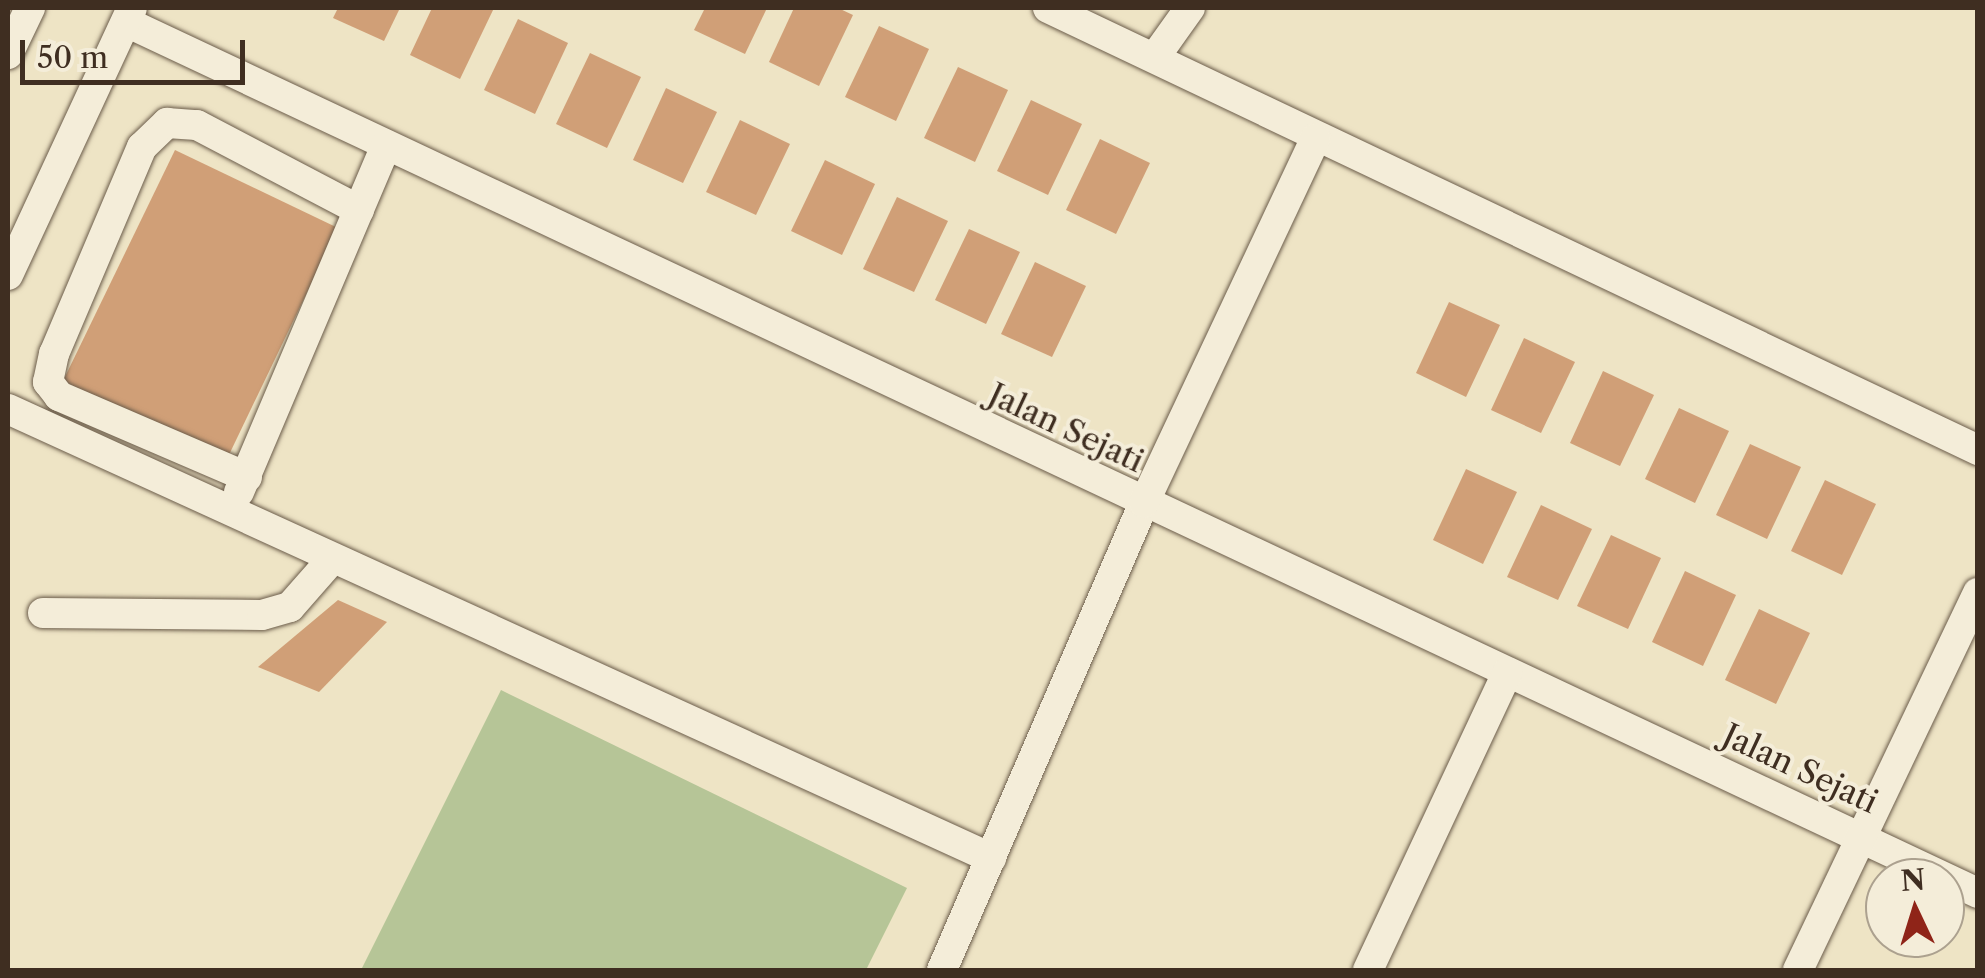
<!DOCTYPE html>
<html>
<head>
<meta charset="utf-8">
<style>
	body { margin:0 }
	#map { position:relative; width:1985px; height:978px; overflow:hidden; background:#eee4c5; font-family:"Libre Caslon Text",serif }
	div>[style] { position:absolute }
	[style*='--x'] { left:calc(var(--x)*1px); top:calc(var(--y)*1px); width:calc(var(--w)*1px); rotate:calc(var(--a)*1deg) }
	.green>* { inset:0; background:#b6c597 }
	.building>* { inset:0; background:#d09f77 }
	.roads { filter:drop-shadow(0 0 2px #6b5c4a) drop-shadow(0 0 2px #6b5c4a) }
	.minor>* { height:30px; margin:-15px; padding:0 15px; transform-origin:15px; border-radius:15px; background:#f4edd9 }
	span { translate:-50% -50%; white-space:nowrap; text-align:center; line-height:1.15; -webkit-text-stroke:8px #f4edd9; paint-order:stroke }
	.street-label { font-size:32px; color:#3f2e21 }
	.frame { position:absolute; inset:0; border:10px solid #3f2e21; pointer-events:none }
	.north { position:absolute; left:1865px; top:858px; width:100px; height:100px; box-sizing:border-box; background:#f4edd9; border:2px solid #aca18f; border-radius:50%; rotate:356deg; font-size:28px; font-weight:700; line-height:40px; text-align:center; color:#3f2e21 }
	.north::after { content:''; display:block; margin:auto; width:35px; height:45px; background:#8f2418; clip-path:polygon(50% 0,100% 100%,50% 72%,0 100%) }
	.scale { position:absolute; left:20px; top:40px; width:225px; height:45px; box-sizing:border-box; border:5px solid #3f2e21; border-top:0; padding-left:12px; font-size:30px; line-height:35px; white-space:nowrap; color:#3f2e21; -webkit-text-stroke:8px #f4edd9; paint-order:stroke }
</style>
</head>
<body>
<div id="map">
	<div class="green">
		<div style="clip-path:polygon(501px 690px,907px 888px,866px 970px,361px 970px)"></div>
	</div>
	<div class="building">
		<div style="clip-path:polygon(338px 8px,400px 8px,384px 41px,333px 18px)"></div>
		<div style="clip-path:polygon(432px 8px,494px 8px,460px 79px,410px 55px)"></div>
		<div style="clip-path:polygon(705px 8px,767px 8px,745px 54px,694px 30px)"></div>
		<div style="clip-path:polygon(794px 8px,838px 8px,853px 15px,819px 86px,769px 62px)"></div>
		<div style="clip-path:polygon(518px 19px,568px 43px,535px 114px,484px 90px)"></div>
		<div style="clip-path:polygon(879px 26px,929px 49px,896px 121px,845px 97px)"></div>
		<div style="clip-path:polygon(590px 53px,641px 77px,607px 148px,556px 124px)"></div>
		<div style="clip-path:polygon(958px 67px,1008px 90px,975px 162px,924px 138px)"></div>
		<div style="clip-path:polygon(666px 88px,717px 112px,683px 183px,633px 160px)"></div>
		<div style="clip-path:polygon(1031px 100px,1082px 124px,1048px 195px,997px 171px)"></div>
		<div style="clip-path:polygon(740px 120px,790px 144px,756px 215px,706px 192px)"></div>
		<div style="clip-path:polygon(1100px 139px,1150px 163px,1116px 234px,1066px 210px)"></div>
		<div style="clip-path:polygon(175px 150px,338px 228px,226px 461px,62px 383px)"></div>
		<div style="clip-path:polygon(825px 160px,875px 184px,842px 255px,791px 231px)"></div>
		<div style="clip-path:polygon(897px 197px,948px 221px,914px 292px,863px 269px)"></div>
		<div style="clip-path:polygon(969px 229px,1020px 252px,986px 324px,935px 300px)"></div>
		<div style="clip-path:polygon(1035px 262px,1086px 286px,1052px 357px,1001px 334px)"></div>
		<div style="clip-path:polygon(1449px 302px,1500px 325px,1466px 397px,1416px 373px)"></div>
		<div style="clip-path:polygon(1524px 338px,1575px 362px,1541px 433px,1491px 410px)"></div>
		<div style="clip-path:polygon(1603px 371px,1654px 395px,1620px 466px,1570px 443px)"></div>
		<div style="clip-path:polygon(1679px 408px,1729px 431px,1695px 503px,1645px 479px)"></div>
		<div style="clip-path:polygon(1750px 444px,1801px 467px,1767px 539px,1716px 515px)"></div>
		<div style="clip-path:polygon(1466px 469px,1517px 492px,1483px 564px,1433px 540px)"></div>
		<div style="clip-path:polygon(1825px 480px,1876px 504px,1842px 575px,1791px 551px)"></div>
		<div style="clip-path:polygon(1541px 505px,1592px 529px,1558px 600px,1507px 577px)"></div>
		<div style="clip-path:polygon(1611px 535px,1661px 558px,1628px 629px,1577px 606px)"></div>
		<div style="clip-path:polygon(1685px 571px,1736px 595px,1703px 666px,1652px 642px)"></div>
		<div style="clip-path:polygon(338px 600px,387px 622px,319px 692px,258px 667px)"></div>
		<div style="clip-path:polygon(1759px 609px,1810px 633px,1776px 704px,1725px 680px)"></div>
	</div>
	<div class="roads">
		<div class="minor">
			<div style="--x:1048;--y:8;--w:1030;--a:25.42"></div>
			<div style="--x:126;--y:22;--w:2047;--a:25.19"></div>
			<div style="--x:8;--y:54;--w:51;--a:-64.4"></div>
			<div style="--x:1155;--y:57;--w:60;--a:-54.5"></div>
			<div style="--x:8;--y:275;--w:294;--a:-65.1"></div>
			<div style="--x:8;--y:409;--w:1081;--a:24.55"></div>
			<div style="--x:247;--y:477;--w:205;--a:-156.7"></div>
			<div style="--x:59;--y:396;--w:18;--a:-128"></div>
			<div style="--x:48;--y:382;--w:29;--a:-78"></div>
			<div style="--x:54;--y:354;--w:225;--a:-67"></div>
			<div style="--x:142;--y:147;--w:35;--a:-44"></div>
			<div style="--x:167;--y:123;--w:30;--a:4"></div>
			<div style="--x:197;--y:125;--w:183;--a:27.7"></div>
			<div style="--x:239;--y:492;--w:377;--a:-67"></div>
			<div style="--x:43;--y:613;--w:219;--a:0.5"></div>
			<div style="--x:262;--y:615;--w:29;--a:-16"></div>
			<div style="--x:290;--y:607;--w:65;--a:-48.7"></div>
			<div style="--x:942;--y:970;--w:509;--a:-66.61"></div>
			<div style="--x:1144;--y:503;--w:403;--a:-64.8"></div>
			<div style="--x:1368;--y:970;--w:328;--a:-64.9"></div>
			<div style="--x:1798;--y:970;--w:418;--a:-64.5"></div>
		</div>
	</div>
	<div class="street-label">
		<span style="left:1066px;top:428px;rotate:25deg">Jalan Sejati</span>
		<span style="left:1800px;top:769px;rotate:25deg">Jalan Sejati</span>
	</div>
	<div class="frame"></div>
	<div class="north">N</div>
	<div class="scale">50 m</div>
</div>
</body>
</html>
